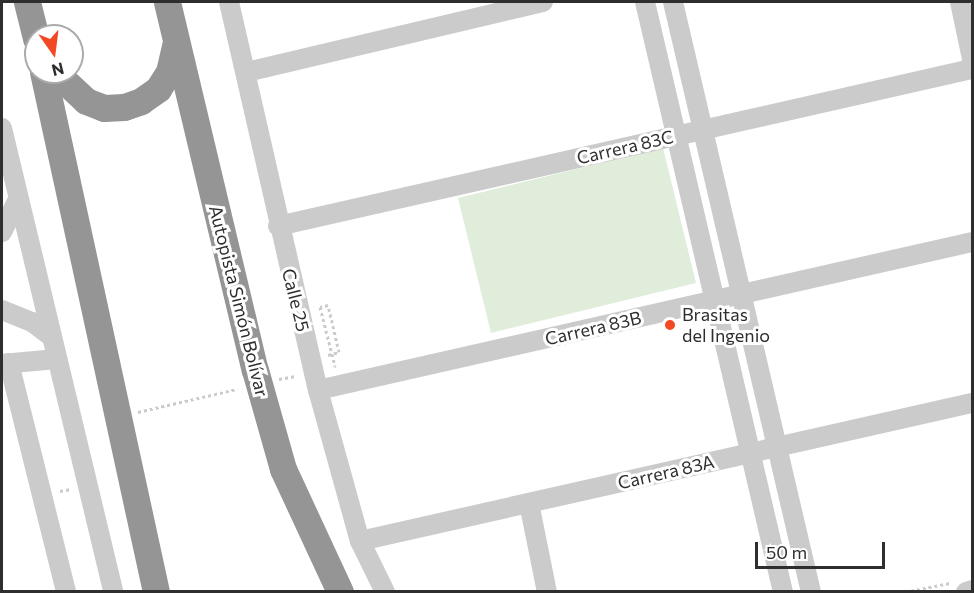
<!DOCTYPE html>
<html>
<head>
<meta charset="utf-8">
<style>
	body { margin:0 }
	#map { position:relative; width:974px; height:593px; overflow:hidden; background:#fff; font-family:Commissioner,sans-serif }
	div>[style] { position:absolute }
	[style*='--x'] { left:calc(var(--x)*1px); top:calc(var(--y)*1px); width:calc(var(--w)*1px); rotate:calc(var(--a)*1deg) }
	.green>* { inset:0; background:#e0eddb }
	.path>* { height:3px; margin-top:-1.5px; transform-origin:0; background:repeating-linear-gradient(90deg,#cbcbcb 0 3px,transparent 0 6px) }
	.minor>* { height:20px; margin:-10px; padding:0 10px; transform-origin:10px; border-radius:10px; background:#cbcbcb }
	.highway>* { height:27px; margin:-13.5px; padding:0 13.5px; transform-origin:13.5px; border-radius:13.5px; background:#959595 }
	.dots>* { width:16px; height:16px; translate:-50% -50%; box-sizing:border-box; border:3px solid #fff; border-radius:50% }
	span { translate:-50% -50%; white-space:nowrap; text-align:center; line-height:1.15; -webkit-text-stroke:6px #fff; paint-order:stroke }
	.street-label { font-size:18px; color:#2e2e2e }
	.poi-label { font-size:18px; color:#2e2e2e }
	.left { translate:0 -50%; text-align:left }
	.frame { position:absolute; inset:0; border:3px solid #2e2e2e; pointer-events:none }
	.north { position:absolute; left:24px; top:24px; width:60px; height:60px; box-sizing:border-box; background:#fff; border:2px solid #ababab; border-radius:50%; rotate:166deg; font-size:16px; font-weight:700; line-height:24px; text-align:center; color:#2e2e2e }
	.north::after { content:''; display:block; margin:auto; width:21px; height:27px; background:#f24824; clip-path:polygon(50% 0,100% 100%,50% 72%,0 100%) }
	.scale { position:absolute; left:755px; top:542px; width:130px; height:27px; box-sizing:border-box; border:3px solid #2e2e2e; border-top:0; padding-left:8px; font-size:18px; line-height:21px; white-space:nowrap; color:#2e2e2e; -webkit-text-stroke:4px #fff; paint-order:stroke }
</style>
</head>
<body>
<div id="map">
	<div class="green">
		<div style="clip-path:polygon(663px 148px,696px 283px,491px 333px,458px 198px)"></div>
	</div>
	<div class="path">
		<div style="--x:328;--y:355;--w:11;--a:-15"></div>
		<div style="--x:339;--y:352;--w:48;--a:-103.2"></div>
		<div style="--x:328;--y:305;--w:8;--a:166"></div>
		<div style="--x:320;--y:307;--w:61;--a:75.7"></div>
		<div style="--x:335;--y:366;--w:1;--a:135"></div>
		<div style="--x:279;--y:379;--w:17;--a:-10"></div>
		<div style="--x:138;--y:412;--w:102;--a:-13.1"></div>
		<div style="--x:60;--y:491;--w:11;--a:-10"></div>
		<div style="--x:905;--y:592;--w:46;--a:-11.3"></div>
	</div>
	<div class="minor">
		<div style="--x:229;--y:2;--w:398;--a:77.1"></div>
		<div style="--x:318;--y:390;--w:157;--a:74.5"></div>
		<div style="--x:360;--y:541;--w:57;--a:63.9"></div>
		<div style="--x:645;--y:2;--w:606;--a:76.84"></div>
		<div style="--x:673;--y:2;--w:606;--a:76.84"></div>
		<div style="--x:960;--y:2;--w:58;--a:78.1"></div>
		<div style="--x:247;--y:72;--w:304;--a:-13.3"></div>
		<div style="--x:2;--y:128;--w:477;--a:76.5"></div>
		<div style="--x:278;--y:226;--w:712;--a:-12.75"></div>
		<div style="--x:2;--y:232;--w:37;--a:-64"></div>
		<div style="--x:2;--y:310;--w:32;--a:22"></div>
		<div style="--x:32;--y:322;--w:25;--a:37"></div>
		<div style="--x:9;--y:363;--w:236;--a:76"></div>
		<div style="--x:2;--y:364;--w:55;--a:-5.2"></div>
		<div style="--x:318;--y:390;--w:671;--a:-12.75"></div>
		<div style="--x:529;--y:503;--w:91;--a:78.6"></div>
		<div style="--x:360;--y:541;--w:627;--a:-12.71"></div>
		<div style="--x:966;--y:592;--w:6;--a:-18"></div>
	</div>
	<div class="highway">
		<div style="--x:27;--y:2;--w:38;--a:76"></div>
		<div style="--x:167;--y:2;--w:378;--a:76.6"></div>
		<div style="--x:255;--y:370;--w:103;--a:74.2"></div>
		<div style="--x:283;--y:469;--w:136;--a:65.1"></div>
		<div style="--x:43;--y:72;--w:532;--a:77.74"></div>
		<div style="--x:55;--y:72;--w:42;--a:43.1"></div>
		<div style="--x:86;--y:101;--w:19;--a:21"></div>
		<div style="--x:104;--y:108;--w:20;--a:-3"></div>
		<div style="--x:124;--y:107;--w:18;--a:-19"></div>
		<div style="--x:141;--y:101;--w:21;--a:-35"></div>
		<div style="--x:158;--y:89;--w:20;--a:-57"></div>
		<div style="--x:169;--y:72;--w:28;--a:-77"></div>
	</div>
	<div class="dots">
		<div style="left:670px;top:325px;background:#f24824"></div>
	</div>
	<div class="street-label">
		<span style="left:625px;top:147px;rotate:-13deg">Carrera 83C</span>
		<span style="left:296px;top:300px;rotate:76deg">Calle 25</span>
		<span style="left:239px;top:301px;rotate:76deg">Autopista Simón Bolívar</span>
		<span style="left:593px;top:328px;rotate:-13deg">Carrera 83B</span>
		<span style="left:666px;top:472px;rotate:-13deg">Carrera 83A</span>
	</div>
	<div class="poi-label">
		<span class="left" style="left:682px;top:325px">Brasitas<br>del Ingenio</span>
	</div>
	<div class="frame"></div>
	<div class="north">N</div>
	<div class="scale">50 m</div>
</div>
</body>
</html>
